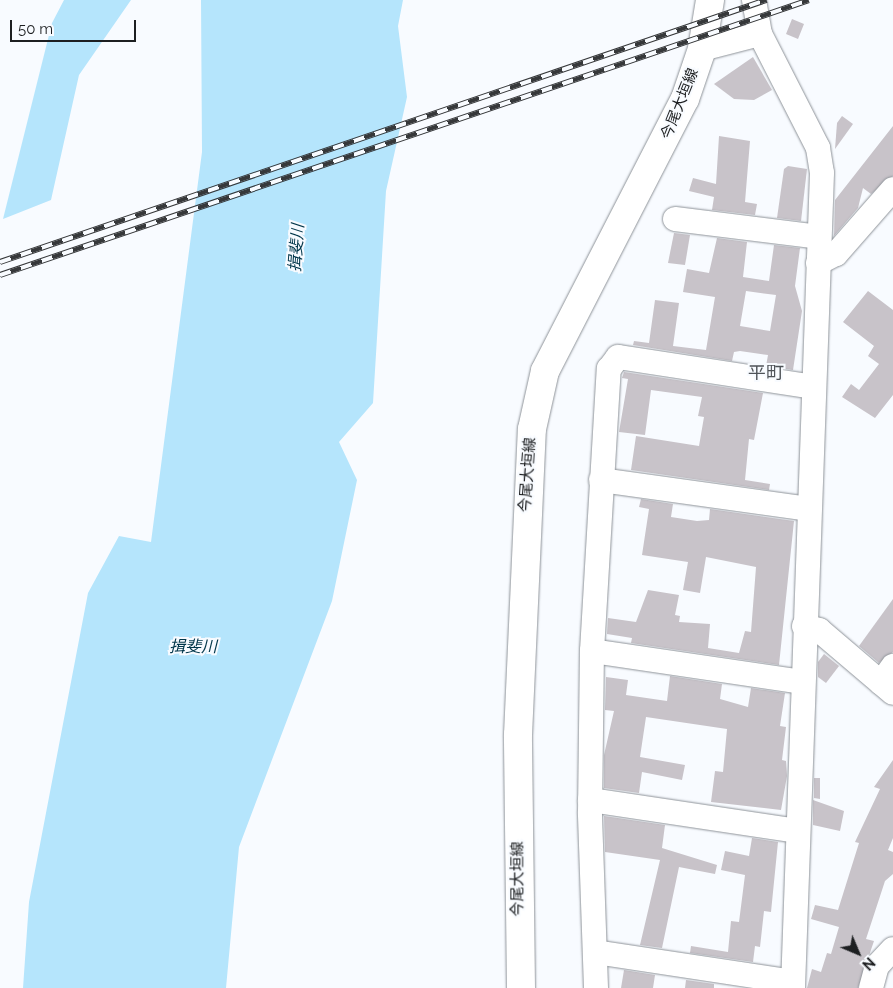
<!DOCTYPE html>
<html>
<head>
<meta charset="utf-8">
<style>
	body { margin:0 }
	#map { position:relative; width:893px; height:988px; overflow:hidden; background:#f8fbff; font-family:Raleway,"Noto Sans JP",sans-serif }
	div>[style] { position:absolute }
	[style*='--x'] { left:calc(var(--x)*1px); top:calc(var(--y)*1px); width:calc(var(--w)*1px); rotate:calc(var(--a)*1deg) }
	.water>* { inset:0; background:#b5e5fc }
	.building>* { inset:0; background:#c8c3c9 }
	.roads { filter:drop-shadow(0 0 1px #8e9399) drop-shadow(0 0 1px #8e9399) }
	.minor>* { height:24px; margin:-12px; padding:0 12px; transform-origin:12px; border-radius:12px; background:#fff }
	.major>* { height:28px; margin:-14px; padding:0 14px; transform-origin:14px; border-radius:14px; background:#fff }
	.rail>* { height:5.5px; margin-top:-2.75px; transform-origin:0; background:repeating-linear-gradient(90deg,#f8fbff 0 11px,#36383a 0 22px); box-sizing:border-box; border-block:1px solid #36383a }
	span { translate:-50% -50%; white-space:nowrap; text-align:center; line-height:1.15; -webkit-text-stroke:4px #f8fbff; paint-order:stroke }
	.street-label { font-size:15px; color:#1d1f21 }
	.water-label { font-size:16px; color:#00364a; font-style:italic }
	.quarter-label { font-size:18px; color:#4f5358 }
	.north { position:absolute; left:833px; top:928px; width:50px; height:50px; -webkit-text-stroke:4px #f8fbff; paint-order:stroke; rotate:135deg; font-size:14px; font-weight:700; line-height:20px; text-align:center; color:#1d1f21 }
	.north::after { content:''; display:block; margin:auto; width:18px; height:22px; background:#1d1f21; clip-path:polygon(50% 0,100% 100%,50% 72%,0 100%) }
	.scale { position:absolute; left:10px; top:20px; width:126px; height:22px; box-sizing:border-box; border:2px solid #1d1f21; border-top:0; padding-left:6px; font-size:15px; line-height:18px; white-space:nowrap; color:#1d1f21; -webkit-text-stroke:4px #f8fbff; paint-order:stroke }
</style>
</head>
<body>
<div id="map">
	<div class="water">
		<div style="clip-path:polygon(64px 0,131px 0,79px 75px,51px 200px,3px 219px,52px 23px)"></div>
		<div style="clip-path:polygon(201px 0,403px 0,398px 26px,407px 97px,386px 191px,373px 403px,339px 442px,357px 480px,332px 601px,239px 847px,226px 988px,23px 988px,29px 902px,88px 593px,119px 536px,151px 542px,202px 152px)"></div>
	</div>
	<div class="building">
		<div style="clip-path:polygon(792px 19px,804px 24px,798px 39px,786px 34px)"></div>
		<div style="clip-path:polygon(753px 57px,772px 90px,754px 100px,734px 99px,714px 84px)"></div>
		<div style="clip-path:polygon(842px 116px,853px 124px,835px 149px,837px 123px)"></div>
		<div style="clip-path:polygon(893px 126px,893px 176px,871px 194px,863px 188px,858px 208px,834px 236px,835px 200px)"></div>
		<div style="clip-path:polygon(719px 136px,750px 141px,745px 202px,757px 204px,755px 215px,712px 210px,714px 197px,689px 191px,693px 178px,716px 184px)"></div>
		<div style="clip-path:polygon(788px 166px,807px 169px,801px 221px,777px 218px,784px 169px)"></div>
		<div style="clip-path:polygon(674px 233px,690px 235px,685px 265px,668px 263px)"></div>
		<div style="clip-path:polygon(evenodd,717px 238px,747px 242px,743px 277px,769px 281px,774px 245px,800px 248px,795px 286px,802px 311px,793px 370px,766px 366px,768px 355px,740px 351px,734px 352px,732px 361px,633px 345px,634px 341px,649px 343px,655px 300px,679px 303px,673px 346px,706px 350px,715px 297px,683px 292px,687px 269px,709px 273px,717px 238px,746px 291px,776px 295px,770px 331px,740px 326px,746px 291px)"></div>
		<div style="clip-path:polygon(868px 291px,893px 310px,893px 395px,875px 418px,842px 397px,851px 384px,859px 390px,879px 364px,868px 356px,874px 346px,843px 322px)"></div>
		<div style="clip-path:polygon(624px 372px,763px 393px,754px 440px,749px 439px,745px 480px,770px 484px,769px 490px,631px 470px,636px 436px,699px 446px,704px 417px,698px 416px,702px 397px,651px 390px,645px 435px,619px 432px,628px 379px,622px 378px)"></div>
		<div style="clip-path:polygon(641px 499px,673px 504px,671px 517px,697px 521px,709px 520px,710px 509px,794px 521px,779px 665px,631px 643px,632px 638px,607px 634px,608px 618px,636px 622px,648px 590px,679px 595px,675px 615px,680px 616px,679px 622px,710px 624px,708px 648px,739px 653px,745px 631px,751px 632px,756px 567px,706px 557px,700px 593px,683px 590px,688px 562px,642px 555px,649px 509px,639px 507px)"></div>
		<div style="clip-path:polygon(893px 599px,893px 652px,879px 663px,859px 646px)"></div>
		<div style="clip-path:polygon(824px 654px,839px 666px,826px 683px,818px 677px,818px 662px)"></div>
		<div style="clip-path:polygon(670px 676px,722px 684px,720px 699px,748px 707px,751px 688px,785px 693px,780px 726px,786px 727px,782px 760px,786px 761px,787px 776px,781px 810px,711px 802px,715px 771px,723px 772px,727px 729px,646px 717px,640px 757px,685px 765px,682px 780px,642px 772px,639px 793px,604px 788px,604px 755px,614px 711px,605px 710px,606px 677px,628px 680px,626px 695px,667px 701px)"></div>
		<div style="clip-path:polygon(893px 760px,893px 838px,888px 850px,893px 852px,893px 874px,885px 881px,866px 939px,874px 941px,858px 988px,807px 988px,812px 969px,821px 972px,827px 953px,831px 954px,839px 927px,811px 919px,815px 905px,838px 910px,859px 843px,855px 842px,880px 789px,874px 787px)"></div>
		<div style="clip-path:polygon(814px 778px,820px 778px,820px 799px,814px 798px)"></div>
		<div style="clip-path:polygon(813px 800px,844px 811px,840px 831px,813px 825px)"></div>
		<div style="clip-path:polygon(604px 816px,665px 825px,662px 848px,717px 865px,715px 874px,679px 867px,662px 948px,640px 945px,660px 860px,605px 852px)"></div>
		<div style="clip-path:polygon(752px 838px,778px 842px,771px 912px,764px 911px,760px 947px,755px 946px,753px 962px,690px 953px,691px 946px,728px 952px,731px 921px,739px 922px,745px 875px,721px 870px,725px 851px,749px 856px)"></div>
		<div style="clip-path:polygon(624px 970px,655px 975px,653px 988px,621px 988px)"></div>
		<div style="clip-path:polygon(686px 980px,714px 984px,714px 988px,685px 988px)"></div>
	</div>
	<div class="roads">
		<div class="minor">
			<div style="--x:754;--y:0;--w:35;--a:80"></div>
			<div style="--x:760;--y:34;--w:128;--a:63"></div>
			<div style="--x:818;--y:148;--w:25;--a:81"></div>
			<div style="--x:822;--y:173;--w:816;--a:92.04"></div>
			<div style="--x:702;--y:49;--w:60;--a:-14.5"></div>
			<div style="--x:675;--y:219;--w:145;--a:7.1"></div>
			<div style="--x:818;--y:263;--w:20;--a:-27"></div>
			<div style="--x:836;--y:254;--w:86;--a:-48.8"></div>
			<div style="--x:601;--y:480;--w:210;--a:7.9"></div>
			<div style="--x:804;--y:626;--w:16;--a:15"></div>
			<div style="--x:819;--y:630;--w:97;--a:40.4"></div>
			<div style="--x:592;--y:651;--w:212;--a:8.4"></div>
			<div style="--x:881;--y:683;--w:21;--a:-55"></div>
			<div style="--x:590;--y:800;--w:209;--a:8.5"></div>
			<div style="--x:595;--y:952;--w:200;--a:8.6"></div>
			<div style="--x:596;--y:988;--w:176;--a:-92"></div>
			<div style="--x:590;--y:812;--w:161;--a:-89.3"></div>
			<div style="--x:592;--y:651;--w:283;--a:-86.6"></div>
			<div style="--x:609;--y:369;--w:15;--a:-53"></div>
			<div style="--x:618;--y:357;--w:197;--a:8.7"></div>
			<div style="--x:871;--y:988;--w:23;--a:-75"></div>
			<div style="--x:877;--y:966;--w:23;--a:-47"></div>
		</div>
		<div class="major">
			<div style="--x:521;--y:988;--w:253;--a:-90.7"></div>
			<div style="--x:518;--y:735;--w:306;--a:-87.4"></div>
			<div style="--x:532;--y:429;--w:59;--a:-77.4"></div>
			<div style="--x:545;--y:371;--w:306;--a:-62.8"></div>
			<div style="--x:685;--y:99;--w:53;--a:-71.2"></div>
			<div style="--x:702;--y:49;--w:50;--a:-80.7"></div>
		</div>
	</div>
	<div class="rail">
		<div style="--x:0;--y:262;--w:810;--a:-18.88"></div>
		<div style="--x:0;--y:275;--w:854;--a:-18.77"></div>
	</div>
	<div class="street-label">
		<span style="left:680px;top:104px;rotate:-68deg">今尾大垣線</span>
		<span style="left:528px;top:475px;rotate:-86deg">今尾大垣線</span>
		<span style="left:518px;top:879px;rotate:-90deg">今尾大垣線</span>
	</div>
	<div class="water-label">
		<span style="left:297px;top:248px;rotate:-86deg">揖斐川</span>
		<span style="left:193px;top:647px">揖斐川</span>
	</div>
	<div class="quarter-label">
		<span style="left:766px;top:373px">平町</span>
	</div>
	<div class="north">N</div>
	<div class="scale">50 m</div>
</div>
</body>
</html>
